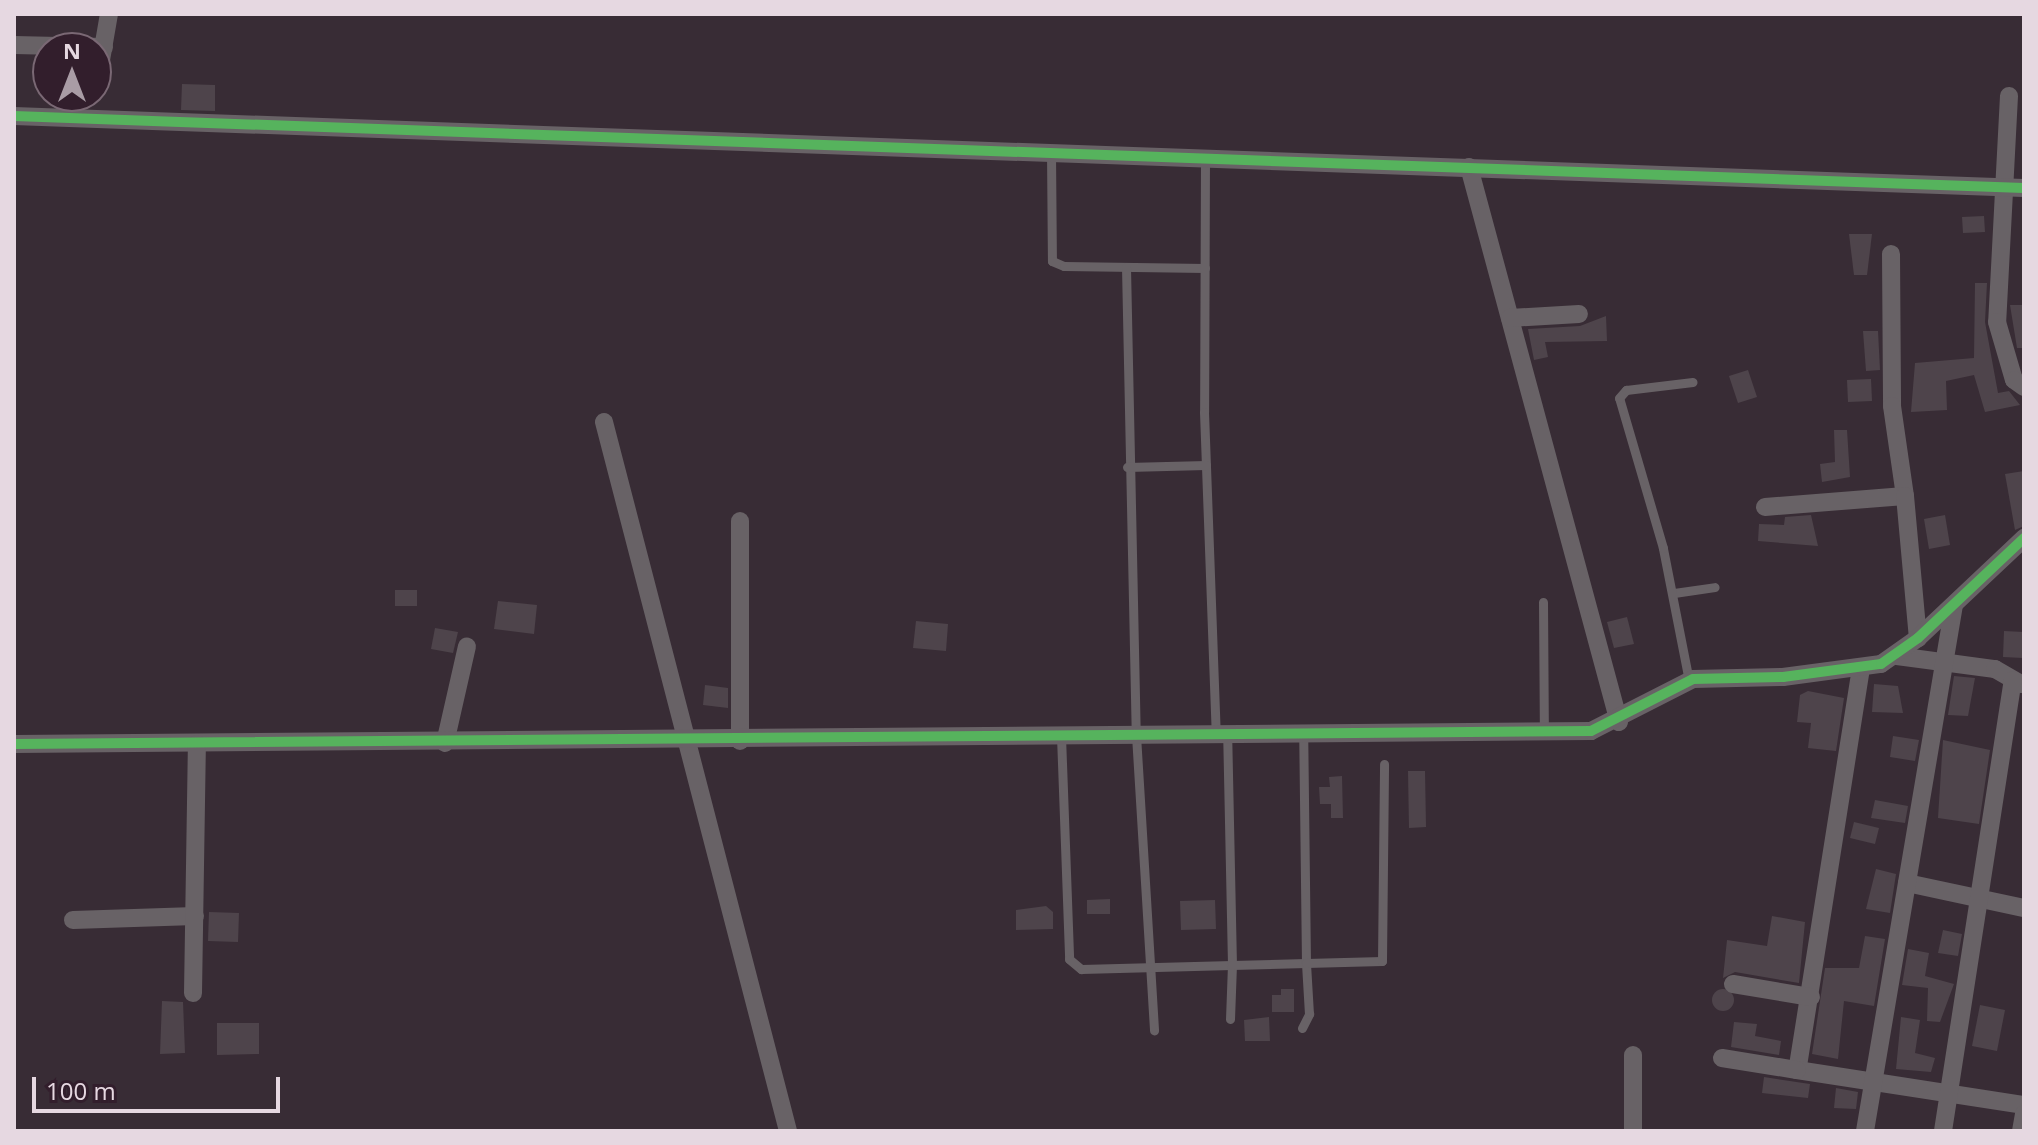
<!DOCTYPE html>
<html>
<head>
<meta charset="utf-8">
<style>
	body { margin:0 }
	#map { position:relative; width:2038px; height:1145px; overflow:hidden; background:#382c35; font-family:"Open Sans",sans-serif }
	div>[style] { position:absolute }
	[style*='--x'] { left:calc(var(--x)*1px); top:calc(var(--y)*1px); width:calc(var(--w)*1px); rotate:calc(var(--a)*1deg) }
	.building>* { inset:0; background:#4e444b }
	.round { border-radius:50% }
	.service>* { height:9px; margin:-4.5px; padding:0 4.5px; transform-origin:4.5px; border-radius:4.5px; background:#686266 }
	.minor>* { height:18px; margin:-9px; padding:0 9px; transform-origin:9px; border-radius:9px; background:#686266 }
	.cycleway>* { height:10px; margin:-5px; padding:0 5px; transform-origin:5px; border-radius:5px; background:#56b35d }
	span { translate:-50% -50%; white-space:nowrap; text-align:center; line-height:1.15; -webkit-text-stroke:6px #321e2c; paint-order:stroke }
	.frame { position:absolute; inset:0; border:16px solid #e6d8e1; pointer-events:none }
	.north { position:absolute; left:32px; top:32px; width:80px; height:80px; box-sizing:border-box; background:#321e2c; border:2px solid #7a6874; border-radius:50%; rotate:0deg; font-size:22px; font-weight:700; line-height:32px; text-align:center; color:#e6d8e1 }
	.north::after { content:''; display:block; margin:auto; width:28px; height:36px; background:#a99ca5; clip-path:polygon(50% 0,100% 100%,50% 72%,0 100%) }
	.scale { position:absolute; left:32px; top:1077px; width:248px; height:36px; box-sizing:border-box; border:4px solid #e6d8e1; border-top:0; padding-left:10px; font-size:24px; line-height:28px; white-space:nowrap; color:#e6d8e1; -webkit-text-stroke:6px #321e2c; paint-order:stroke }
</style>
</head>
<body>
<div id="map">
	<div class="building">
		<div style="clip-path:polygon(182px 84px,215px 85px,215px 111px,181px 110px)"></div>
		<div style="clip-path:polygon(1984px 216px,1985px 232px,1963px 233px,1962px 217px)"></div>
		<div style="clip-path:polygon(1849px 234px,1872px 234px,1867px 275px,1854px 275px)"></div>
		<div style="clip-path:polygon(1975px 283px,1987px 283px,1985px 322px,1998px 393px,2009px 391px,2020px 405px,1985px 412px,1974px 375px,1946px 381px,1947px 410px,1911px 412px,1915px 363px,1974px 358px)"></div>
		<div style="clip-path:polygon(2010px 305px,2024px 305px,2024px 348px,2017px 348px)"></div>
		<div style="clip-path:polygon(1606px 316px,1607px 341px,1545px 342px,1548px 357px,1534px 360px,1528px 329px,1580px 326px)"></div>
		<div style="clip-path:polygon(1863px 331px,1878px 331px,1880px 370px,1866px 371px)"></div>
		<div style="clip-path:polygon(1748px 370px,1757px 397px,1738px 403px,1729px 376px)"></div>
		<div style="clip-path:polygon(1871px 379px,1872px 401px,1848px 402px,1847px 380px)"></div>
		<div style="clip-path:polygon(1834px 430px,1847px 430px,1850px 477px,1822px 482px,1820px 464px,1835px 462px)"></div>
		<div style="clip-path:polygon(2024px 471px,2024px 526px,2015px 530px,2005px 474px)"></div>
		<div style="clip-path:polygon(1811px 515px,1818px 546px,1758px 541px,1759px 524px,1784px 525px,1785px 517px)"></div>
		<div style="clip-path:polygon(1945px 515px,1950px 545px,1929px 549px,1924px 519px)"></div>
		<div style="clip-path:polygon(395px 590px,417px 590px,417px 606px,395px 606px)"></div>
		<div style="clip-path:polygon(498px 601px,537px 605px,534px 634px,494px 629px)"></div>
		<div style="clip-path:polygon(1627px 617px,1634px 644px,1614px 648px,1607px 622px)"></div>
		<div style="clip-path:polygon(916px 621px,948px 624px,946px 651px,913px 648px)"></div>
		<div style="clip-path:polygon(435px 628px,458px 632px,453px 653px,431px 649px)"></div>
		<div style="clip-path:polygon(2004px 631px,2024px 632px,2023px 658px,2003px 657px)"></div>
		<div style="clip-path:polygon(1954px 676px,1975px 678px,1968px 716px,1948px 715px)"></div>
		<div style="clip-path:polygon(1874px 684px,1898px 686px,1903px 713px,1872px 712px)"></div>
		<div style="clip-path:polygon(705px 685px,728px 688px,728px 708px,703px 705px)"></div>
		<div style="clip-path:polygon(1808px 691px,1844px 698px,1836px 751px,1808px 748px,1811px 723px,1797px 722px,1800px 695px)"></div>
		<div style="clip-path:polygon(1893px 736px,1919px 740px,1915px 761px,1890px 757px)"></div>
		<div style="clip-path:polygon(1943px 740px,1990px 750px,1979px 824px,1938px 818px)"></div>
		<div style="clip-path:polygon(1408px 771px,1425px 771px,1426px 827px,1409px 828px)"></div>
		<div style="clip-path:polygon(1342px 776px,1343px 818px,1331px 818px,1331px 804px,1320px 804px,1319px 787px,1330px 787px,1329px 777px)"></div>
		<div style="clip-path:polygon(1875px 800px,1908px 806px,1905px 823px,1871px 818px)"></div>
		<div style="clip-path:polygon(1854px 822px,1879px 828px,1875px 844px,1850px 838px)"></div>
		<div style="clip-path:polygon(1876px 869px,1896px 874px,1890px 913px,1866px 909px)"></div>
		<div style="clip-path:polygon(1110px 899px,1110px 914px,1087px 914px,1087px 900px)"></div>
		<div style="clip-path:polygon(1215px 900px,1216px 929px,1181px 930px,1180px 901px)"></div>
		<div style="clip-path:polygon(1046px 906px,1053px 912px,1053px 929px,1016px 930px,1016px 910px)"></div>
		<div style="clip-path:polygon(209px 912px,239px 913px,238px 942px,208px 941px)"></div>
		<div style="clip-path:polygon(1772px 916px,1805px 922px,1799px 983px,1735px 972px,1723px 978px,1727px 940px,1767px 946px)"></div>
		<div style="clip-path:polygon(1943px 930px,1962px 934px,1958px 956px,1938px 953px)"></div>
		<div style="clip-path:polygon(1865px 936px,1885px 939px,1874px 1006px,1844px 1001px,1838px 1059px,1812px 1054px,1825px 968px,1859px 968px)"></div>
		<div style="clip-path:polygon(1908px 949px,1929px 953px,1925px 976px,1954px 984px,1940px 1022px,1927px 1021px,1928px 988px,1902px 985px)"></div>
		<div class="round" style="left:1712px;top:989px;width:22px;height:22px"></div>
		<div style="clip-path:polygon(1281px 989px,1294px 989px,1294px 1012px,1272px 1012px,1272px 995px,1281px 995px)"></div>
		<div style="clip-path:polygon(162px 1001px,183px 1002px,185px 1053px,160px 1054px)"></div>
		<div style="clip-path:polygon(1980px 1005px,2005px 1010px,1997px 1051px,1972px 1046px)"></div>
		<div style="clip-path:polygon(1269px 1017px,1270px 1041px,1245px 1041px,1244px 1020px)"></div>
		<div style="clip-path:polygon(1901px 1017px,1920px 1020px,1915px 1053px,1935px 1058px,1931px 1072px,1896px 1069px)"></div>
		<div style="clip-path:polygon(1734px 1022px,1757px 1024px,1755px 1036px,1781px 1041px,1779px 1055px,1731px 1047px)"></div>
		<div style="clip-path:polygon(217px 1023px,259px 1023px,259px 1054px,217px 1055px)"></div>
		<div style="clip-path:polygon(1764px 1077px,1810px 1084px,1808px 1098px,1762px 1093px)"></div>
		<div style="clip-path:polygon(1836px 1088px,1858px 1092px,1856px 1109px,1834px 1108px)"></div>
	</div>
	<div class="service">
		<div style="--x:1051;--y:153;--w:108;--a:89.5"></div>
		<div style="--x:1052;--y:261;--w:13;--a:23"></div>
		<div style="--x:1064;--y:266;--w:141;--a:0.8"></div>
		<div style="--x:1205;--y:158;--w:254;--a:90.2"></div>
		<div style="--x:1204;--y:412;--w:322;--a:87.9"></div>
		<div style="--x:1126;--y:267;--w:468;--a:88.8"></div>
		<div style="--x:1136;--y:735;--w:296;--a:86.5"></div>
		<div style="--x:1127;--y:467;--w:79;--a:-1.5"></div>
		<div style="--x:1674;--y:593;--w:41;--a:-8.3"></div>
		<div style="--x:1543;--y:602;--w:129;--a:89.6"></div>
		<div style="--x:1689;--y:681;--w:136;--a:-101.1"></div>
		<div style="--x:1663;--y:548;--w:156;--a:-106.3"></div>
		<div style="--x:1619;--y:398;--w:11;--a:-49"></div>
		<div style="--x:1626;--y:390;--w:67;--a:-6.8"></div>
		<div style="--x:1061;--y:736;--w:223;--a:87.9"></div>
		<div style="--x:1069;--y:959;--w:16;--a:40"></div>
		<div style="--x:1081;--y:969;--w:151;--a:-1.5"></div>
		<div style="--x:1232;--y:965;--w:231;--a:-91.2"></div>
		<div style="--x:1230;--y:1019;--w:54;--a:-87.9"></div>
		<div style="--x:1232;--y:965;--w:74;--a:-1.5"></div>
		<div style="--x:1306;--y:963;--w:230;--a:-90.7"></div>
		<div style="--x:1302;--y:1028;--w:16;--a:-63"></div>
		<div style="--x:1309;--y:1014;--w:51;--a:-93.4"></div>
		<div style="--x:1306;--y:963;--w:76;--a:-1.5"></div>
		<div style="--x:1382;--y:961;--w:197;--a:-89.4"></div>
	</div>
	<div class="minor">
		<div style="--x:14;--y:45;--w:90;--a:1.3"></div>
		<div style="--x:96;--y:89;--w:76;--a:-80.2"></div>
		<div style="--x:2009;--y:96;--w:226;--a:93"></div>
		<div style="--x:1997;--y:322;--w:60;--a:73.7"></div>
		<div style="--x:2014;--y:380;--w:12;--a:35"></div>
		<div style="--x:14;--y:116;--w:2011;--a:2.05"></div>
		<div style="--x:1469;--y:167;--w:575;--a:74.88"></div>
		<div style="--x:1891;--y:254;--w:152;--a:89.6"></div>
		<div style="--x:1892;--y:406;--w:91;--a:81.8"></div>
		<div style="--x:1510;--y:318;--w:69;--a:-3.3"></div>
		<div style="--x:604;--y:422;--w:732;--a:75.45"></div>
		<div style="--x:1765;--y:507;--w:140;--a:-4.5"></div>
		<div style="--x:1905;--y:496;--w:143;--a:84.8"></div>
		<div style="--x:740;--y:521;--w:220;--a:90"></div>
		<div style="--x:1897;--y:656;--w:99;--a:7.6"></div>
		<div style="--x:1995;--y:669;--w:30;--a:30"></div>
		<div style="--x:1861;--y:668;--w:407;--a:99"></div>
		<div style="--x:1797;--y:1070;--w:230;--a:8.8"></div>
		<div style="--x:445;--y:743;--w:99;--a:-77.2"></div>
		<div style="--x:14;--y:744;--w:1577;--a:-0.47"></div>
		<div style="--x:1591;--y:731;--w:114;--a:-27"></div>
		<div style="--x:1693;--y:679;--w:90;--a:-1.3"></div>
		<div style="--x:1783;--y:677;--w:99;--a:-7.6"></div>
		<div style="--x:1881;--y:664;--w:45;--a:-35.1"></div>
		<div style="--x:1918;--y:638;--w:146;--a:-43.3"></div>
		<div style="--x:1907;--y:883;--w:120;--a:12.1"></div>
		<div style="--x:73;--y:920;--w:122;--a:-1.9"></div>
		<div style="--x:1733;--y:984;--w:79;--a:9.5"></div>
		<div style="--x:193;--y:993;--w:249;--a:-89.1"></div>
		<div style="--x:1633;--y:1055;--w:76;--a:90"></div>
		<div style="--x:1722;--y:1058;--w:76;--a:9.1"></div>
		<div style="--x:1865;--y:1131;--w:533;--a:-80.4"></div>
		<div style="--x:1943;--y:1131;--w:456;--a:-81.2"></div>
		<div style="--x:2021;--y:1131;--w:17;--a:-80"></div>
	</div>
	<div class="cycleway">
		<div style="--x:14;--y:116;--w:2011;--a:2.05"></div>
		<div style="--x:14;--y:744;--w:1577;--a:-0.47"></div>
		<div style="--x:1591;--y:731;--w:114;--a:-27"></div>
		<div style="--x:1693;--y:679;--w:90;--a:-1.3"></div>
		<div style="--x:1783;--y:677;--w:99;--a:-7.6"></div>
		<div style="--x:1881;--y:664;--w:45;--a:-35.1"></div>
		<div style="--x:1918;--y:638;--w:146;--a:-43.3"></div>
	</div>
	<div class="frame"></div>
	<div class="north">N</div>
	<div class="scale">100 m</div>
</div>
</body>
</html>
